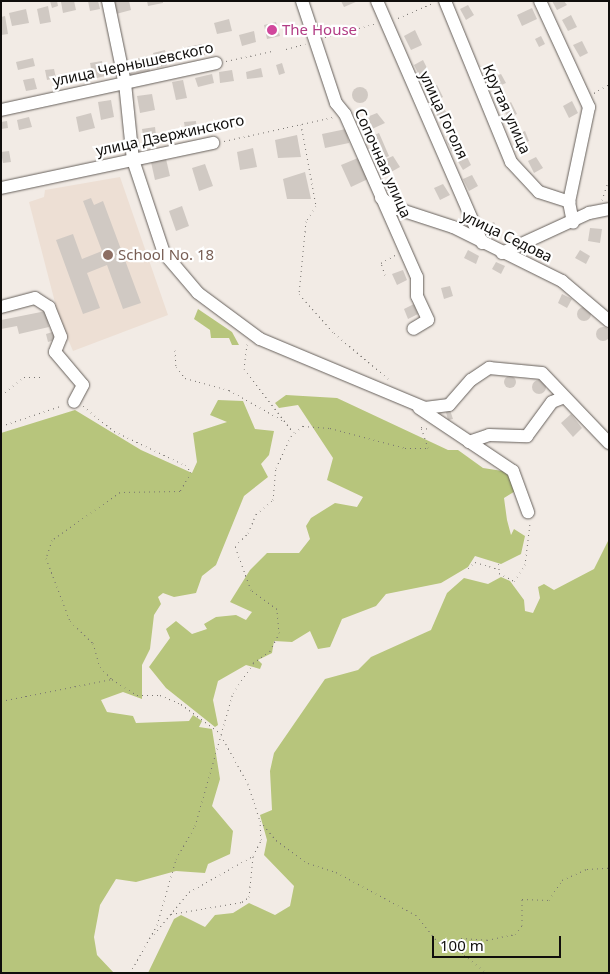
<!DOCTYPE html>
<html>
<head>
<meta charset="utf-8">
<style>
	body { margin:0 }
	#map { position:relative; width:610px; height:974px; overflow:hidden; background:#f2ebe5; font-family:"Noto Sans",sans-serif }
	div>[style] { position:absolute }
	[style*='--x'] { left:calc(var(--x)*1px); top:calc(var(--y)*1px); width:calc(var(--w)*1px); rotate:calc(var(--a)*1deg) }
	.built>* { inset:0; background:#eddfd4 }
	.green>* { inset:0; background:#b7c57c }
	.building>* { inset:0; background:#d0c9c3 }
	.round { border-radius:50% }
	.path>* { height:1px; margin-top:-0.5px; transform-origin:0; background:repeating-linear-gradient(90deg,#787470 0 1px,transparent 0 5px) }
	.roads { filter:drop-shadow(0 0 1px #66605b) drop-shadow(0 0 1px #66605b) }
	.minor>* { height:12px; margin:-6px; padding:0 6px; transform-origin:6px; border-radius:6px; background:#fff }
	.dots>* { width:14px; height:14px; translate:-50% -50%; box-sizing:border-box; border:2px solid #fff; border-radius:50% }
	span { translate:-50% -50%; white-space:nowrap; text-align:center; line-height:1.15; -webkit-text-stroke:4.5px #fff; paint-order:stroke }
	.hotel-label { font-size:15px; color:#b23c85 }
	.left { translate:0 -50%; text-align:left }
	.street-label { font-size:15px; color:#100e0c }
	.education-label { font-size:15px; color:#785e54 }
	.frame { position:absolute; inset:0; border:2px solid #100e0c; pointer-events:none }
	.scale { position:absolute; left:432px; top:936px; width:129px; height:22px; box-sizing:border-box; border:2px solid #100e0c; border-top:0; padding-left:6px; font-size:15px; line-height:18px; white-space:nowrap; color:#100e0c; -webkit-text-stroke:4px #fff; paint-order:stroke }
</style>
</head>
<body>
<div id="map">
	<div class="built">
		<div style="clip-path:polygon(120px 177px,168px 315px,73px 351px,59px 318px,29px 202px,44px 197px,45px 190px)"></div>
	</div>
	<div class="green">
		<div style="clip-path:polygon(198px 309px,232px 332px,239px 345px,232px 345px,229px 338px,211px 338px,210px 330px,194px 319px)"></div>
		<div style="clip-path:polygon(286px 395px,337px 398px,448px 450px,458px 450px,483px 468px,509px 472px,517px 490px,504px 498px,507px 520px,511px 535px,514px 529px,525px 536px,521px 554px,501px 564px,475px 556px,468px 567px,441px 583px,386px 594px,376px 606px,342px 619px,330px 647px,318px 649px,310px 631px,292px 642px,274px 641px,272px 653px,258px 660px,262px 664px,260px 669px,246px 665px,218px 681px,213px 700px,218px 725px,215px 727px,166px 688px,149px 667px,170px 638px,166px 629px,176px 621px,192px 634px,207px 629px,204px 624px,216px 617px,236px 615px,246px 620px,252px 612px,230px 602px,250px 570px,267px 553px,299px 553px,310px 539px,306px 526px,311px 518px,335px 503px,357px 507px,363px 497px,327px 480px,333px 458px,298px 405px,279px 408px,275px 403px)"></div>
		<div style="clip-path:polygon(218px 400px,243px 401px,255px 429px,274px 431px,269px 455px,261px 464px,268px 477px,244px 496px,216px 565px,202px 576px,196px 593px,174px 597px,163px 593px,158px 597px,161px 604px,154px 615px,150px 649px,142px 665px,142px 699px,123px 692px,101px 700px,107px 712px,133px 716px,136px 723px,189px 721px,193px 715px,202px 721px,199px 727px,212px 729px,220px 779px,212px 806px,233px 831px,230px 854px,208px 864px,205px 873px,176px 871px,136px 882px,116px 879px,100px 905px,94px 937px,97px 955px,114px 973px,1px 973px,1px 433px,75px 410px,141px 450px,192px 473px,197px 462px,193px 433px,227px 422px,210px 415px)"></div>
		<div style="clip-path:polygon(609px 539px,609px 973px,148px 973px,174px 919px,181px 915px,205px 927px,215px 915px,233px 913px,249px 903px,275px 915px,290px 906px,294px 886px,264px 855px,267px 840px,260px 815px,272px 810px,270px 771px,274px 753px,325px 679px,358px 670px,371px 657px,431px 630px,447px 593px,464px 578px,488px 584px,501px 577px,510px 581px,524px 600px,525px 611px,533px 613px,540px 598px,538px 587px,544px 584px,554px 590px,594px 569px)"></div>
	</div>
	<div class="building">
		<div style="clip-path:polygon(50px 1px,57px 1px,58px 6px,52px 8px)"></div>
		<div style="clip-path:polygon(74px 1px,76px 10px,63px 13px,61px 2px)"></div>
		<div style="clip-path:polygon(88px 1px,98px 1px,100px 9px,90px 11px)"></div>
		<div style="clip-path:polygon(114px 1px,129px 1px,131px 10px,116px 14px)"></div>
		<div style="clip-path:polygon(147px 1px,163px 1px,163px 3px,148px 6px)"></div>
		<div style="clip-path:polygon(341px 1px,358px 1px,344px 7px)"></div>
		<div style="clip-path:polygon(552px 1px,564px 1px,567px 5px,557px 10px)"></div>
		<div style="clip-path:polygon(468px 5px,474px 15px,466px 20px,460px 9px)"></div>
		<div style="clip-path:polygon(48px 6px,51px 22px,40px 24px,37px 9px)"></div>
		<div style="clip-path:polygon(532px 8px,537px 19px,522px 26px,517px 15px)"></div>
		<div style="clip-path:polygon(26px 9px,29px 23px,12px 26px,9px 13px)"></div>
		<div style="clip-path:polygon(571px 15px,577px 27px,568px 31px,562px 20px)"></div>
		<div style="clip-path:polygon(5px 16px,8px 34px,1px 35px,1px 17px)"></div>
		<div style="clip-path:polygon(229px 19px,232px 31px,217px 34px,214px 23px)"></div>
		<div style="clip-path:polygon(276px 22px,280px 36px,267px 39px,264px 25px)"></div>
		<div style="clip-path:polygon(415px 30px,422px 45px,411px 50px,404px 36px)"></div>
		<div style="clip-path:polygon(254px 31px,256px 42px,242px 46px,239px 35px)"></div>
		<div style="clip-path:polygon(541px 36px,545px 44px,539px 47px,535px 39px)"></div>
		<div style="clip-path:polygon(582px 41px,588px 53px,580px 57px,573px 45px)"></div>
		<div style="clip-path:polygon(202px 44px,205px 55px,190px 59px,187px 47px)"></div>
		<div style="clip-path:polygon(165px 50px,168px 65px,157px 68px,153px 53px)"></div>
		<div style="clip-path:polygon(147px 56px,150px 71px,131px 75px,128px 61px)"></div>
		<div style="clip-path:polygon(33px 58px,35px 66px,18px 70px,16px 62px)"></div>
		<div style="clip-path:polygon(423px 60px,429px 72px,420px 77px,414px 65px)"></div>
		<div style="clip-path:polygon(102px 61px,105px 76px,93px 79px,90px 63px)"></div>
		<div style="clip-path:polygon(282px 63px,285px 73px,279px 75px,276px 65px)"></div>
		<div style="clip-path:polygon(261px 68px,263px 77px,247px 79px,246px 72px)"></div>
		<div style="clip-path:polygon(54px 69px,56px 78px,47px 80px,45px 70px)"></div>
		<div style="clip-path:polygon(232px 70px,234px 81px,220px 83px,219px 72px)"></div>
		<div style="clip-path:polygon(86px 72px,88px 80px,77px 83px,75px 74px)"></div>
		<div style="clip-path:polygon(212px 74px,214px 83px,198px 87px,195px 78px)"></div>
		<div style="clip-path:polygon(501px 74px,506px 83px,499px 86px,495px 77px)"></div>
		<div style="clip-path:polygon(34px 78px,37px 89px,26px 91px,23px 80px)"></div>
		<div style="clip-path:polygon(183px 80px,187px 98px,176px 100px,172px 82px)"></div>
		<div style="clip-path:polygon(437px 85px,443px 97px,434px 102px,428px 90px)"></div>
		<div class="round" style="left:352px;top:87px;width:16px;height:16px"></div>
		<div style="clip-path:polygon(152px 94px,155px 110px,140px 113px,137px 96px)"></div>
		<div style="clip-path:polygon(111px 100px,114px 117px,101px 120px,98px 102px)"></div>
		<div style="clip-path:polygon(572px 101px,578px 113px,569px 118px,563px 106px)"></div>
		<div style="clip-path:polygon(511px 102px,517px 114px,508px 118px,502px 107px)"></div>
		<div style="clip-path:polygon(442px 104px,448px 116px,440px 120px,433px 108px)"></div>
		<div style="clip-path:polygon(91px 113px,95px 128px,79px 132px,76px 117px)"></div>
		<div style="clip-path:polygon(377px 113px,385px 123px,372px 129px,367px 117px)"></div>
		<div style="clip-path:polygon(29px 117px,32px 127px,19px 130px,17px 120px)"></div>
		<div style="clip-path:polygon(7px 121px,8px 128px,1px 129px,1px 122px)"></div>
		<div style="clip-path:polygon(196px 121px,197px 134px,186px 135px,184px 122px)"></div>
		<div style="clip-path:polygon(155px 127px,157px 145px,145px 147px,142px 129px)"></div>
		<div style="clip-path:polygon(346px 129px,349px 143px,325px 148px,322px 134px)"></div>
		<div style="clip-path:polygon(525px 131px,529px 141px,522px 144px,518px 134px)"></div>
		<div style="clip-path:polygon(379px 133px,389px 156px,378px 161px,368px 138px)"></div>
		<div style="clip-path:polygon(297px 135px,301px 157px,278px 158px,275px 140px)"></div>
		<div style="clip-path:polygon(455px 136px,461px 147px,452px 152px,446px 140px)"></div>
		<div style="clip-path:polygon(253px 148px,257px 167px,240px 170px,237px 152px)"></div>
		<div style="clip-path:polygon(9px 151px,11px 162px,3px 163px,1px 152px)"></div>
		<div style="clip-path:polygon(465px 153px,471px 165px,463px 170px,456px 158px)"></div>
		<div style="clip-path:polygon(393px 156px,400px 167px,391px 172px,384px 160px)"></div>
		<div style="clip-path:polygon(536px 157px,543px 168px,534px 173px,528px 161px)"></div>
		<div style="clip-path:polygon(358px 158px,368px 179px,351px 187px,341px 165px)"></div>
		<div style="clip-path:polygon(166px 159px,170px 176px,155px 180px,151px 162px)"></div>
		<div style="clip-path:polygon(205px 164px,213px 186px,199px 191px,192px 168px)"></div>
		<div style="clip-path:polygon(305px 172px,311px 199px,287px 199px,283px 179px)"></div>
		<div style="clip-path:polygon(472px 175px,478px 186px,469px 191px,463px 179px)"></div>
		<div style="clip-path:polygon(443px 184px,450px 195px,440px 200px,434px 188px)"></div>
		<div style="clip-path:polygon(91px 198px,94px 205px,103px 201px,141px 303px,123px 309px,107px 265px,87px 273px,100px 308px,83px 314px,56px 240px,73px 234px,82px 259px,102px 251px,83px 201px)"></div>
		<div style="clip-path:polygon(182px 206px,189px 226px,176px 231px,169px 211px)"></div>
		<div style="clip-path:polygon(494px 222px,500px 233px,491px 238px,485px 226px)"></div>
		<div style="clip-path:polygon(590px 228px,602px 229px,600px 243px,588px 241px)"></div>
		<div style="clip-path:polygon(539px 248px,545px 252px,542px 258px,535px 254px)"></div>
		<div style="clip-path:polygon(468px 250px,479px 256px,476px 264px,464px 258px)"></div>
		<div style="clip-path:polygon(580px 250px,590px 256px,586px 264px,575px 258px)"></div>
		<div style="clip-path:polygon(496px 262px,505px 266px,501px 274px,492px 269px)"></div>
		<div style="clip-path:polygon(403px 270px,407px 280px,397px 285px,392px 274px)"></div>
		<div style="clip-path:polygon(450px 286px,453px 296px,444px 299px,441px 288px)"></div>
		<div style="clip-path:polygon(562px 294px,572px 299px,567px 308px,558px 303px)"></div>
		<div style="clip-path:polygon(414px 304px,418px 314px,408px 319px,404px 309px)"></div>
		<div class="round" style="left:577px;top:307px;width:14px;height:14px"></div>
		<div style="clip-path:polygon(46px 311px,49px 327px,19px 334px,17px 326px,1px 329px,1px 320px)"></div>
		<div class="round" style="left:596px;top:327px;width:14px;height:14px"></div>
		<div style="clip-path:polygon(56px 331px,58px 339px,48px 342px,46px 334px)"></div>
		<div class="round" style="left:504px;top:376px;width:12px;height:12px"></div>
		<div class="round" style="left:532px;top:380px;width:14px;height:14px"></div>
		<div style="clip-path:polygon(450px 410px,453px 419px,448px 420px,446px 412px)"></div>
		<div style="clip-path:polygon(571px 414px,582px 428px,573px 437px,561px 423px)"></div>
	</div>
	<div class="path">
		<div style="--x:398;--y:18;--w:40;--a:-23.4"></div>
		<div style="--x:325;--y:37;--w:51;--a:-14.9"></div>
		<div style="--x:286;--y:49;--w:20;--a:-15"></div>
		<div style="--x:226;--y:61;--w:47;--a:-12.3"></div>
		<div style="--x:594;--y:93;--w:17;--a:-31"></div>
		<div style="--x:301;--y:124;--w:83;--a:79.6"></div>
		<div style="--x:316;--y:206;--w:18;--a:124"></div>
		<div style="--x:306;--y:221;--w:73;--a:95.5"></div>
		<div style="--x:299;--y:294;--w:52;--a:48.1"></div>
		<div style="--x:334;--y:333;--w:75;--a:40.1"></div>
		<div style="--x:224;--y:141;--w:112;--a:-12.4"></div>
		<div style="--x:602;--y:200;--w:22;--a:-72"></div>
		<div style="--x:385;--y:275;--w:13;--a:-108"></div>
		<div style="--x:381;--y:263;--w:16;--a:-30"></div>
		<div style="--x:247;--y:344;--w:25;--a:97"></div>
		<div style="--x:244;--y:369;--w:80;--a:52.1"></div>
		<div style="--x:175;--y:350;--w:17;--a:87"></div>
		<div style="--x:176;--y:367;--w:14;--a:51"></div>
		<div style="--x:185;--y:378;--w:46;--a:15.3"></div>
		<div style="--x:229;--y:390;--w:61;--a:29.5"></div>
		<div style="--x:1;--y:395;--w:29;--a:-38"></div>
		<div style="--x:24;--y:377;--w:19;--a:0"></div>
		<div style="--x:83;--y:406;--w:40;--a:39"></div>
		<div style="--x:114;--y:431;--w:79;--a:25.6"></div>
		<div style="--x:185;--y:465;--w:9;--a:49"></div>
		<div style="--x:191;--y:472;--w:22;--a:120"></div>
		<div style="--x:180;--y:491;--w:60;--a:179"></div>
		<div style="--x:120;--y:492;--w:83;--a:144.8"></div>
		<div style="--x:52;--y:540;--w:19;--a:108"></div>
		<div style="--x:46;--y:558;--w:67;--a:69.1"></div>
		<div style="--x:70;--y:621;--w:32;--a:44"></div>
		<div style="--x:93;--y:643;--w:25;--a:74"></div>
		<div style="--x:100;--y:667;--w:16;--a:45"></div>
		<div style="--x:1;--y:426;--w:65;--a:-18.7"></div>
		<div style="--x:468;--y:568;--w:9;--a:-41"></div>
		<div style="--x:475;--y:562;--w:21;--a:17"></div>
		<div style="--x:495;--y:568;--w:6;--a:-45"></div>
		<div style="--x:499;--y:564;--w:9;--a:90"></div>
		<div style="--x:499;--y:573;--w:17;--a:28"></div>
		<div style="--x:514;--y:581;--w:19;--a:-55"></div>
		<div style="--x:525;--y:565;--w:42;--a:-83.2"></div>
		<div style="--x:1;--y:701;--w:113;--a:-11.2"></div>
		<div style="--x:112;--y:679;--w:30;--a:33"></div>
		<div style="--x:137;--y:695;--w:23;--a:0"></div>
		<div style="--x:160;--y:695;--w:23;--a:23"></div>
		<div style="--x:181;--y:704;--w:47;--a:36.4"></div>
		<div style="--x:221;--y:735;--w:56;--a:61.1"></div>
		<div style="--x:248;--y:784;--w:39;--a:72"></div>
		<div style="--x:260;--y:821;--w:25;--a:50"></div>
		<div style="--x:276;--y:840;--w:39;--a:36"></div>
		<div style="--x:308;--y:863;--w:29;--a:18"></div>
		<div style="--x:336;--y:872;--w:91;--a:28.3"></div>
		<div style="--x:416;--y:915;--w:36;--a:51"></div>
		<div style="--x:439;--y:943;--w:26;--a:23"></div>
		<div style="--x:171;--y:914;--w:72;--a:-9.6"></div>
		<div style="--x:242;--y:902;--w:9;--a:-36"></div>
		<div style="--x:249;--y:897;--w:41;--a:-84.4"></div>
		<div style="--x:253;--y:856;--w:18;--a:-63"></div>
		<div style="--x:261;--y:840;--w:18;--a:-93"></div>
		<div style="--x:154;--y:934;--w:55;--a:-50.2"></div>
		<div style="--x:189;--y:892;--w:73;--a:-29.4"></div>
		<div style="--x:462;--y:952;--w:10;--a:-119"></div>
		<div style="--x:457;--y:943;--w:6;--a:-51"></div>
		<div style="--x:461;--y:938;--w:26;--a:4"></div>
		<div style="--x:487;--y:940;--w:29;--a:-12"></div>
		<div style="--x:515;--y:934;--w:11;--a:-52"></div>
		<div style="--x:522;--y:925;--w:26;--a:-90"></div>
		<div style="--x:522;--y:899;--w:27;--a:2"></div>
		<div style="--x:549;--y:900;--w:24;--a:-57"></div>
		<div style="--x:562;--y:880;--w:27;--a:-24"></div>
		<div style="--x:587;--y:869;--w:22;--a:-3"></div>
		<div style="--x:464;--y:955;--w:29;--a:38"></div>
		<div style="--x:130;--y:973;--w:55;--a:-60.6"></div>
		<div style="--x:157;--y:925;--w:69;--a:-73.9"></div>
		<div style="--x:176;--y:859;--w:38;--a:-60"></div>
		<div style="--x:195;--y:826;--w:138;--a:-74.1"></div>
		<div style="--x:233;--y:693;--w:36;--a:-56"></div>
		<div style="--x:253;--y:663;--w:21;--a:-35"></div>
		<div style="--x:270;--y:651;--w:20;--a:-63"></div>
		<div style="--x:279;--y:633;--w:24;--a:-95"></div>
		<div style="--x:277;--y:609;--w:32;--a:-144"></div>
		<div style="--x:251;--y:590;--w:47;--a:-110"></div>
		<div style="--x:235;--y:546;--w:18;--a:-45"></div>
		<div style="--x:248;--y:533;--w:21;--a:-67"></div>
		<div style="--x:256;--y:514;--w:22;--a:-39"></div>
		<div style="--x:273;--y:500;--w:32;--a:-85"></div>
		<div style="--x:276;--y:468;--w:35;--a:-65"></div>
		<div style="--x:291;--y:436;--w:16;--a:-40"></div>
		<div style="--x:303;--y:426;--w:27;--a:4"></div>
		<div style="--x:330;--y:428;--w:78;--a:14.9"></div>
		<div style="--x:405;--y:448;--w:23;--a:0"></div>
		<div style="--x:428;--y:448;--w:22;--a:-108"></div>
		<div style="--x:421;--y:427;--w:8;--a:14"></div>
	</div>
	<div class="roads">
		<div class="minor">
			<div style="--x:108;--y:1;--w:84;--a:78.3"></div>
			<div style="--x:125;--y:83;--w:77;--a:84.1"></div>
			<div style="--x:133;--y:160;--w:98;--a:71.6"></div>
			<div style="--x:164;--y:253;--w:52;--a:49.6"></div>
			<div style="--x:198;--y:293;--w:77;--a:36.6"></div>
			<div style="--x:260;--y:339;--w:179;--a:22.7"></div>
			<div style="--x:425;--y:408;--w:24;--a:-7"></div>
			<div style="--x:449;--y:405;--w:33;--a:-49"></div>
			<div style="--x:471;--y:380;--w:22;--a:-34"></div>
			<div style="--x:489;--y:368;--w:53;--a:5.4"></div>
			<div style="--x:542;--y:373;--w:97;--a:46.3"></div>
			<div style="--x:302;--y:1;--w:108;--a:71.6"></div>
			<div style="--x:336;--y:103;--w:14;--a:51"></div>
			<div style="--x:345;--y:114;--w:178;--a:66.2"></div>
			<div style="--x:417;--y:277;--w:19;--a:90"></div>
			<div style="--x:417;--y:296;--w:26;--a:65"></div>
			<div style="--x:428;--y:320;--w:17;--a:149"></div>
			<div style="--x:377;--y:1;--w:264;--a:66.5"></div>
			<div style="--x:445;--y:1;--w:174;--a:67.7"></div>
			<div style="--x:511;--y:162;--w:41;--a:47"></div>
			<div style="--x:539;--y:192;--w:32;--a:18"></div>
			<div style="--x:540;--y:1;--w:117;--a:65.2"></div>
			<div style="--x:589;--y:107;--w:97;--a:101.9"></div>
			<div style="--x:569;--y:202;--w:21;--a:79"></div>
			<div style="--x:1;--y:110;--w:220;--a:-12.3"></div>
			<div style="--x:1;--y:188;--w:217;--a:-12"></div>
			<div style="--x:381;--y:198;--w:20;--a:33"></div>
			<div style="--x:398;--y:209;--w:58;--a:18.1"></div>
			<div style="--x:453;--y:227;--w:122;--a:26.4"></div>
			<div style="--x:562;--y:281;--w:62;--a:40.4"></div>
			<div style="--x:502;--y:253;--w:96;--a:-24.7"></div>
			<div style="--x:589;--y:213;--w:20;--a:-11"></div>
			<div style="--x:1;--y:307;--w:35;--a:-15"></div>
			<div style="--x:35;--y:298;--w:17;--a:33"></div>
			<div style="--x:49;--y:307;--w:32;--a:68"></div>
			<div style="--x:61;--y:337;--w:16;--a:112"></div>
			<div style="--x:55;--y:352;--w:43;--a:49.7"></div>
			<div style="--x:83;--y:385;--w:19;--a:118"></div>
			<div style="--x:419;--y:408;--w:113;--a:33.8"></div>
			<div style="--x:513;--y:471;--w:44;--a:69.9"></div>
			<div style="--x:469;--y:442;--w:21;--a:-19"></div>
			<div style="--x:489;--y:435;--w:38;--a:2"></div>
			<div style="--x:527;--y:436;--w:42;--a:-53.7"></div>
			<div style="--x:552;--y:402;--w:11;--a:-22"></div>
		</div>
	</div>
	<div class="dots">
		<div style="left:272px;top:30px;background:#d1479c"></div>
		<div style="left:108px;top:255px;background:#8d6e63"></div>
	</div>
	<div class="hotel-label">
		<span class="left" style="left:282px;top:30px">The House</span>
	</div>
	<div class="street-label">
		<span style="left:133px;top:64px;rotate:-12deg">улица Чернышевского</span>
		<span style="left:507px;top:109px;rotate:66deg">Крутая улица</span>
		<span style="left:444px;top:115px;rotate:65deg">улица Гоголя</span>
		<span style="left:170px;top:135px;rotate:-12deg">улица Дзержинского</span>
		<span style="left:383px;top:163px;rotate:66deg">Сопочная улица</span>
		<span style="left:507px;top:236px;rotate:26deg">улица Седова</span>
	</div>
	<div class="education-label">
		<span class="left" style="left:118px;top:255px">School No. 18</span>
	</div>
	<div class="frame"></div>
	<div class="scale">100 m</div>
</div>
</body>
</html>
